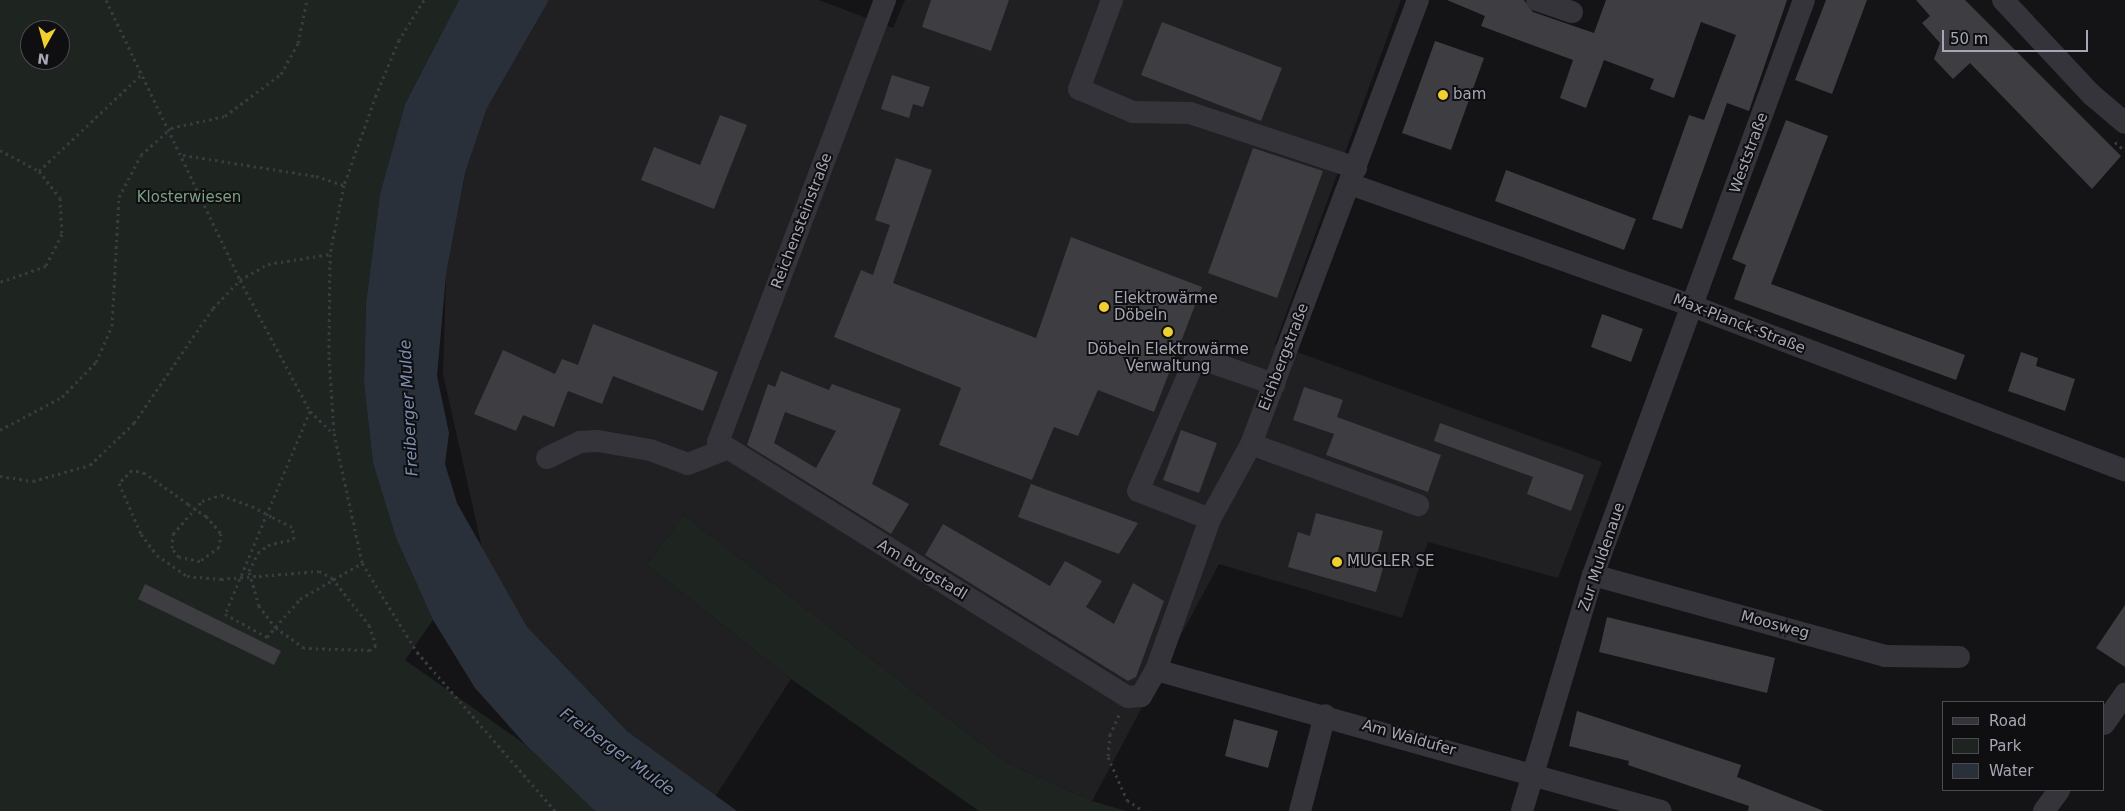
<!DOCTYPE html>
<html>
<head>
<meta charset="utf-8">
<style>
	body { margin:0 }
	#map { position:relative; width:2125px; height:811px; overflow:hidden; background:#141315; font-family:"DejaVu Sans",sans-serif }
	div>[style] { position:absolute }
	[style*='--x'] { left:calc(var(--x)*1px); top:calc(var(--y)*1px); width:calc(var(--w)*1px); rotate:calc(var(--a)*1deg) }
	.built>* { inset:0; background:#201f22 }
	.green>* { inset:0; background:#1e2520 }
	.water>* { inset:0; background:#2a3039 }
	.building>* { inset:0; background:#3e3d42 }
	.path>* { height:3px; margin-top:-1.5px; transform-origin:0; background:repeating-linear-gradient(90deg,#3a3b41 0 2.5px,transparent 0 6.5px) }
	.minor>* { height:22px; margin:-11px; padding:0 11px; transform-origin:11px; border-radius:11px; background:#34343a }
	.path-bridge>* { height:3px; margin-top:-1.5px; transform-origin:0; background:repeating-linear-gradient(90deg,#3a3b41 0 2.5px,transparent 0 6.5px) }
	.dots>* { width:14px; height:14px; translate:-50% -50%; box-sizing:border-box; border:2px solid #0f0e10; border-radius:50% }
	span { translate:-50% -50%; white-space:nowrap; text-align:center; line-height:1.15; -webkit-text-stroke:4px #0f0e10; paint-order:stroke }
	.poi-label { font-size:15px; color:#a5a7b5 }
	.left { translate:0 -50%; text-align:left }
	.street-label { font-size:15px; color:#a5a7b5 }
	.park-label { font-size:15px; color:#7ca084 }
	.water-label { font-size:16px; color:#7c8fb1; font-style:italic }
	.legend { position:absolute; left:1942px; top:701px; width:162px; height:90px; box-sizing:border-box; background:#0f0e10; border:1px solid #4b4b52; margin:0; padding:6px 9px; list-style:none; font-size:15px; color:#a5a7b5 }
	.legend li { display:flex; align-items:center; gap:10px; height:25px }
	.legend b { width:25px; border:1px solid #4b4b52 }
	.north { position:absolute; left:20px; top:20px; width:50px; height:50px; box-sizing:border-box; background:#0f0e10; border:1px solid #4b4b52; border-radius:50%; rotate:187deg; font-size:14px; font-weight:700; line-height:20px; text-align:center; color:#a5a7b5 }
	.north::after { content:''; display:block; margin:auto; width:18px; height:22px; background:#f0d030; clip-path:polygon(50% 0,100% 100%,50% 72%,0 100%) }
	.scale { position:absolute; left:1942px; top:30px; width:146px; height:22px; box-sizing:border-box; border:2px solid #a5a7b5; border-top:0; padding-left:6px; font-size:15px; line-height:18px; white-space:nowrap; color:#a5a7b5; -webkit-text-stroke:4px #0f0e10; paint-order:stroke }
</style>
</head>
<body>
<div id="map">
	<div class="built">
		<div style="clip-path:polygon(549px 0,819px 0,893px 28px,905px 0,1401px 0,1275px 344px,1602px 462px,1558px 578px,1428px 542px,1402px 618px,1219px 564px,1092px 801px,1005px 762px,684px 515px,647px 565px,791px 679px,715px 797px,627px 731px,526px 627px,484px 557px,443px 374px,446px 275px,465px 173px,487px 108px)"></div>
	</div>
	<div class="green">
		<div style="clip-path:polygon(evenodd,0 0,459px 0,405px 104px,380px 194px,366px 303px,364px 383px,373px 463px,396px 538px,433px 620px,405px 660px,526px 745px,595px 811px,0 811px,0 0,30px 30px,60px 30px,60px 60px,30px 60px,30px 30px)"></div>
		<div style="clip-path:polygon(684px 515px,1005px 762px,1092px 801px,1126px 811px,979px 811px,791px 679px,647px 565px)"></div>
	</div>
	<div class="water">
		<div style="clip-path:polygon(459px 0,549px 0,487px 108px,465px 173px,446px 275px,437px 376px,449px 433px,445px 464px,457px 503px,527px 627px,627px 731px,737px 811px,595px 811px,526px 745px,475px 688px,433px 620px,396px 538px,373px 463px,364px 383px,366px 303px,380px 194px,405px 104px)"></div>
	</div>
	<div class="building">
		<div style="clip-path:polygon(931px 0,1009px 0,991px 51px,922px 27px)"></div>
		<div style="clip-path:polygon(1447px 0,1524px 0,1533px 12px,1594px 33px,1606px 0,1787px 0,1749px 111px,1727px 103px,1682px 229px,1652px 219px,1689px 115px,1704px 120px,1736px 35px,1701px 22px,1674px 98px,1650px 89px,1654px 79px,1604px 60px,1586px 108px,1560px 98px,1573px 60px,1481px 26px,1485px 16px)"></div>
		<div style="clip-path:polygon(1826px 0,1867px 0,1832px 94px,1795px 80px)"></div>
		<div style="clip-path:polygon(1916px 0,1965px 0,2121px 156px,2092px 189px,1970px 63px,1953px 79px,1934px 59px,1940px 43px,1922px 23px,1930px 16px)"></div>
		<div style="clip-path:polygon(1162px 22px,1282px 68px,1261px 121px,1141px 75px)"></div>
		<div style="clip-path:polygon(1435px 41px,1484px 58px,1451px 150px,1402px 133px)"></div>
		<div style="clip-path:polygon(892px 75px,930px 87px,923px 107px,913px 104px,909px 118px,881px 109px)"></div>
		<div style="clip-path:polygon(720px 115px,747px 125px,714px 209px,641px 180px,654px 147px,700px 165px)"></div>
		<div style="clip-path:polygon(1786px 120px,1828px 136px,1771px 284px,1965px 355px,1956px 380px,1734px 299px,1746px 265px,1732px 259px)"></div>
		<div style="clip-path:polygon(1253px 148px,1323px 171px,1277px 298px,1208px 273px)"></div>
		<div style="clip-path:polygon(896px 158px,932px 170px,893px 283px,1036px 338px,1071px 237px,1202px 287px,1154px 412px,1098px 390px,1078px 436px,1054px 427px,1032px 480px,939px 445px,961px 388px,834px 337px,861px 270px,873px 275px,890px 225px,875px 220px)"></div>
		<div style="clip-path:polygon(1506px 170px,1636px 219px,1624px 250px,1495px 201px)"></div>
		<div style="clip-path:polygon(1602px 314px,1643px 329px,1631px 362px,1591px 347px)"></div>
		<div style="clip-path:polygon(593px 324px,718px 372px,703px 411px,613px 376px,602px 404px,568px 391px,554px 427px,523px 415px,516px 431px,474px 414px,503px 350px,555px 374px,562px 359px,578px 365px)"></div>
		<div style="clip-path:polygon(2021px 352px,2038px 358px,2036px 366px,2075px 379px,2065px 411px,2008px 391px)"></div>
		<div style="clip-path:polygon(evenodd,781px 371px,829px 390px,832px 384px,901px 409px,872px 484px,909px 504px,891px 534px,747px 445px,768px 384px,775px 387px,781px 371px,785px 412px,836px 431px,816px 468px,774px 443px,785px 412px)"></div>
		<div style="clip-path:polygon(1304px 387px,1343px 400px,1337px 417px,1441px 455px,1428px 492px,1326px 455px,1334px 434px,1293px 420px)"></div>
		<div style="clip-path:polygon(1440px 423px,1584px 475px,1571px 511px,1527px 494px,1533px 477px,1434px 441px)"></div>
		<div style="clip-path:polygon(1181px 430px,1217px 443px,1199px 493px,1163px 480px)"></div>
		<div style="clip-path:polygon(1031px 484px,1138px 523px,1119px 554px,1018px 517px)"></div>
		<div style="clip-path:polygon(1316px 513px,1383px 531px,1377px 555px,1386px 558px,1376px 592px,1288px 567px,1298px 532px,1310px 536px)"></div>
		<div style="clip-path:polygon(943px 524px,1050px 586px,1065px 561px,1102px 581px,1086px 607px,1114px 624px,1133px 583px,1164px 601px,1136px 677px,1128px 681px,925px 555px)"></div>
		<div style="clip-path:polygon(145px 584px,281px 651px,274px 665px,138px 599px)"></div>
		<div style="clip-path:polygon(2125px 605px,2125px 667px,2096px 648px)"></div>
		<div style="clip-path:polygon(1607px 617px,1775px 658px,1767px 693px,1599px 652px)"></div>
		<div style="clip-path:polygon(1577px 711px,1741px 765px,1737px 777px,1824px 811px,1748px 811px,1749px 806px,1628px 765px,1629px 761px,1569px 746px)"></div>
		<div style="clip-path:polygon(1234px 719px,1278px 731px,1268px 768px,1225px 756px)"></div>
	</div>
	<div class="path">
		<div style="--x:106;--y:0;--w:310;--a:64.4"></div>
		<div style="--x:240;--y:280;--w:149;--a:61.9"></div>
		<div style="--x:310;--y:411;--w:32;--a:44"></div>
		<div style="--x:424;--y:0;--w:47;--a:122"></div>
		<div style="--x:399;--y:40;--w:60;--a:112.7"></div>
		<div style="--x:376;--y:95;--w:96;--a:109.6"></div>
		<div style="--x:344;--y:185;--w:70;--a:101.5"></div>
		<div style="--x:330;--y:254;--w:103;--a:90.6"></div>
		<div style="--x:329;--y:357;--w:76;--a:86.2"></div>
		<div style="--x:334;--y:433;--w:133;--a:77.8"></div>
		<div style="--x:362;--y:563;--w:105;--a:58.3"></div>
		<div style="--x:417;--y:652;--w:211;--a:49"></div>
		<div style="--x:2115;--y:142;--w:13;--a:42"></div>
		<div style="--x:0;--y:150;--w:44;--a:28.3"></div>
		<div style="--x:39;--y:171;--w:34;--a:52"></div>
		<div style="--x:60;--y:198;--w:36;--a:87"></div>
		<div style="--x:62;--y:234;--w:36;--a:117"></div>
		<div style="--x:46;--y:266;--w:49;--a:160.8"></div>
		<div style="--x:183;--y:155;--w:135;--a:9"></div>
		<div style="--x:316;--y:176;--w:29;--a:18"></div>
		<div style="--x:39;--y:171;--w:143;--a:-43.3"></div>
		<div style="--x:310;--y:411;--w:220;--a:112.7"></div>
		<div style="--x:225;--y:614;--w:48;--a:28.7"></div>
		<div style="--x:267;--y:637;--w:50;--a:-49"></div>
		<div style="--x:300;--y:599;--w:72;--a:-30.1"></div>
		<div style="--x:0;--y:430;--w:70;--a:-28"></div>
		<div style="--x:62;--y:397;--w:49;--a:-45.8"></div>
		<div style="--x:96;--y:362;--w:39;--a:-66"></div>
		<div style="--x:112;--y:326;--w:129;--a:-86.9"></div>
		<div style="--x:119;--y:197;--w:47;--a:-62.4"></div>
		<div style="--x:141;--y:155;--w:40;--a:-42"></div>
		<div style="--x:171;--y:128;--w:55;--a:-12.5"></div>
		<div style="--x:225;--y:116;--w:70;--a:-36.9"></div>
		<div style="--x:281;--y:74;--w:35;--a:-61"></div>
		<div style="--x:298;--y:43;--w:44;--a:-78.2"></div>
		<div style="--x:0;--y:476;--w:33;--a:9"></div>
		<div style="--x:33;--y:481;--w:59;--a:-15.7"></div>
		<div style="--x:90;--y:465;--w:61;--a:-43.7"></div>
		<div style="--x:134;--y:423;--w:140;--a:-55.5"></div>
		<div style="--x:213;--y:308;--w:39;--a:-46"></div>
		<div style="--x:240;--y:280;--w:32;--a:-30"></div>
		<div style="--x:268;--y:264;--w:63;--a:-9.2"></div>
		<div style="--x:188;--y:504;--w:53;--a:-144.2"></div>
		<div style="--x:145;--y:473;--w:13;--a:-167"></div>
		<div style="--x:132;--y:470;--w:18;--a:135"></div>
		<div style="--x:119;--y:483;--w:56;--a:66.7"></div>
		<div style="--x:141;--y:534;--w:26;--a:53"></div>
		<div style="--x:157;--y:555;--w:37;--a:35"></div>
		<div style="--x:187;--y:576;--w:34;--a:5"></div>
		<div style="--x:206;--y:516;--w:23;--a:49"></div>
		<div style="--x:221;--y:533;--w:14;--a:98"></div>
		<div style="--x:219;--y:547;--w:24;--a:144"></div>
		<div style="--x:200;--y:561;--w:21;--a:-169"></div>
		<div style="--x:179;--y:557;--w:11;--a:-128"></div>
		<div style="--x:172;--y:548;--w:14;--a:-86"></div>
		<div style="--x:173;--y:534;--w:44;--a:-48.7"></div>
		<div style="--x:202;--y:501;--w:20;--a:-18"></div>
		<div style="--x:221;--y:495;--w:33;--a:20"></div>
		<div style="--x:259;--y:576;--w:60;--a:-4.8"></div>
		<div style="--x:319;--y:571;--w:15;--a:28"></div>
		<div style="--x:332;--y:578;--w:60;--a:51.8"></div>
		<div style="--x:369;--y:625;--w:21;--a:71"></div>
		<div style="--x:376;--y:645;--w:8;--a:140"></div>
		<div style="--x:370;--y:650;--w:66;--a:-178.3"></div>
		<div style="--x:304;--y:648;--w:34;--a:-144"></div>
		<div style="--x:276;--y:628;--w:28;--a:-128"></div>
		<div style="--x:259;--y:606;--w:36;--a:-106"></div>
		<div style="--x:249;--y:571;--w:20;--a:-63"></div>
		<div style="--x:258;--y:553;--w:13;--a:-39"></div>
		<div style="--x:268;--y:545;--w:27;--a:-13"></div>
		<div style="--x:294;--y:539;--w:12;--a:-99"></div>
		<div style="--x:292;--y:527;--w:22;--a:-153"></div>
		<div style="--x:1119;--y:715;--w:21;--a:115"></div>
		<div style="--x:1110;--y:734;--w:23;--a:95"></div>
		<div style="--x:1108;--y:757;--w:47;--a:66.2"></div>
		<div style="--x:1127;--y:800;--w:20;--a:33"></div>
	</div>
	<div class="minor">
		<div style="--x:885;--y:0;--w:472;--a:110.7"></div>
		<div style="--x:718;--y:442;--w:483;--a:31.9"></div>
		<div style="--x:1128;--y:697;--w:13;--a:-4"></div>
		<div style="--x:1141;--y:696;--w:30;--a:-60"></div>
		<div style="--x:1156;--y:670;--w:160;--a:-70.3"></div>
		<div style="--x:1210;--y:519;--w:85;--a:-61.3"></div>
		<div style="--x:1251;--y:444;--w:474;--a:-69.4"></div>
		<div style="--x:1112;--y:0;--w:95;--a:110.3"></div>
		<div style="--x:1079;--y:89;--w:59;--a:23.1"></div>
		<div style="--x:1133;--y:112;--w:57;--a:1"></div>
		<div style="--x:1190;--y:113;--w:175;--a:18.3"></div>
		<div style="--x:1537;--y:0;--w:37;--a:19"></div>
		<div style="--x:2003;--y:0;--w:130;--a:46.9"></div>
		<div style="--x:2092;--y:95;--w:43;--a:40.3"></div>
		<div style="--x:1350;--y:184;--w:366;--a:19.6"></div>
		<div style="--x:1695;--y:307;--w:460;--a:20.8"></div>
		<div style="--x:1251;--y:444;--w:178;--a:20.1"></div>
		<div style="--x:547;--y:458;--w:37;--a:-26"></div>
		<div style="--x:580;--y:442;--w:18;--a:-3"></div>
		<div style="--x:598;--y:441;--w:53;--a:9.8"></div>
		<div style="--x:650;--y:450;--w:40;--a:20.2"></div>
		<div style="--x:688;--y:464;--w:41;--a:-21.5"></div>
		<div style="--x:1210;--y:519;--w:77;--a:-158.7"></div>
		<div style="--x:1138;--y:491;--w:146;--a:-66.6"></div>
		<div style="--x:1196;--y:357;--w:83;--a:19.1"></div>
		<div style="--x:1593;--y:575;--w:303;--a:15.5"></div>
		<div style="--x:1885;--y:656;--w:74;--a:0.8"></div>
		<div style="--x:1156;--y:670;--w:524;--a:15.6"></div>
		<div style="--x:2104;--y:724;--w:37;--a:-55"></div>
		<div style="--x:1300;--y:811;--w:99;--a:-75.4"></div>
		<div style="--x:1522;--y:811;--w:246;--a:-73.3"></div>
		<div style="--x:1593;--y:575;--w:612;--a:-69.85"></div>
		<div style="--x:2044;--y:811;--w:26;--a:-54"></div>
	</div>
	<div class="path-bridge">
		<div style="--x:188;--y:504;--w:22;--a:34"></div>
		<div style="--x:252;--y:506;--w:23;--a:29"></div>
		<div style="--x:221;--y:579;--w:38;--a:-5"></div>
	</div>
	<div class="dots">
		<div style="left:1443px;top:95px;background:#f0d030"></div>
		<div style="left:1104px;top:307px;background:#f0d030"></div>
		<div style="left:1168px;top:332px;background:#f0d030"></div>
		<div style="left:1337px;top:562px;background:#f0d030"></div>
	</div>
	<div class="poi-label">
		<span class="left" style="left:1453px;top:95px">bam</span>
		<span class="left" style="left:1114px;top:307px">Elektrowärme<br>Döbeln</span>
		<span style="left:1168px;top:358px">Döbeln Elektrowärme<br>Verwaltung</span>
		<span class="left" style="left:1347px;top:562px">MUGLER SE</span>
	</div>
	<div class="street-label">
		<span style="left:1749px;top:153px;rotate:-70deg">Weststraße</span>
		<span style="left:802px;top:221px;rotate:-69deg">Reichensteinstraße</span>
		<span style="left:1739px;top:324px;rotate:21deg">Max-Planck-Straße</span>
		<span style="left:1284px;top:357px;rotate:-69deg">Eichbergstraße</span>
		<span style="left:1602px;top:557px;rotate:-71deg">Zur Muldenaue</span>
		<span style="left:922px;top:570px;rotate:31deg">Am Burgstadl</span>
		<span style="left:1775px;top:625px;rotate:15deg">Moosweg</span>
		<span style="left:1409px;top:738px;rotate:16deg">Am Waldufer</span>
	</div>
	<div class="park-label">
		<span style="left:189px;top:198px">Klosterwiesen</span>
	</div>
	<div class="water-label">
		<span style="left:409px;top:408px;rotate:-93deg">Freiberger Mulde</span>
		<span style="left:617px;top:752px;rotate:36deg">Freiberger Mulde</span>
	</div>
	<ul class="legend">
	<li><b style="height:6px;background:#34343a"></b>Road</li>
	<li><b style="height:14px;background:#1e2520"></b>Park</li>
	<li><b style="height:14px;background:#2a3039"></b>Water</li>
	</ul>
	<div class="north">N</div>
	<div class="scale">50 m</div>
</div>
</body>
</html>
